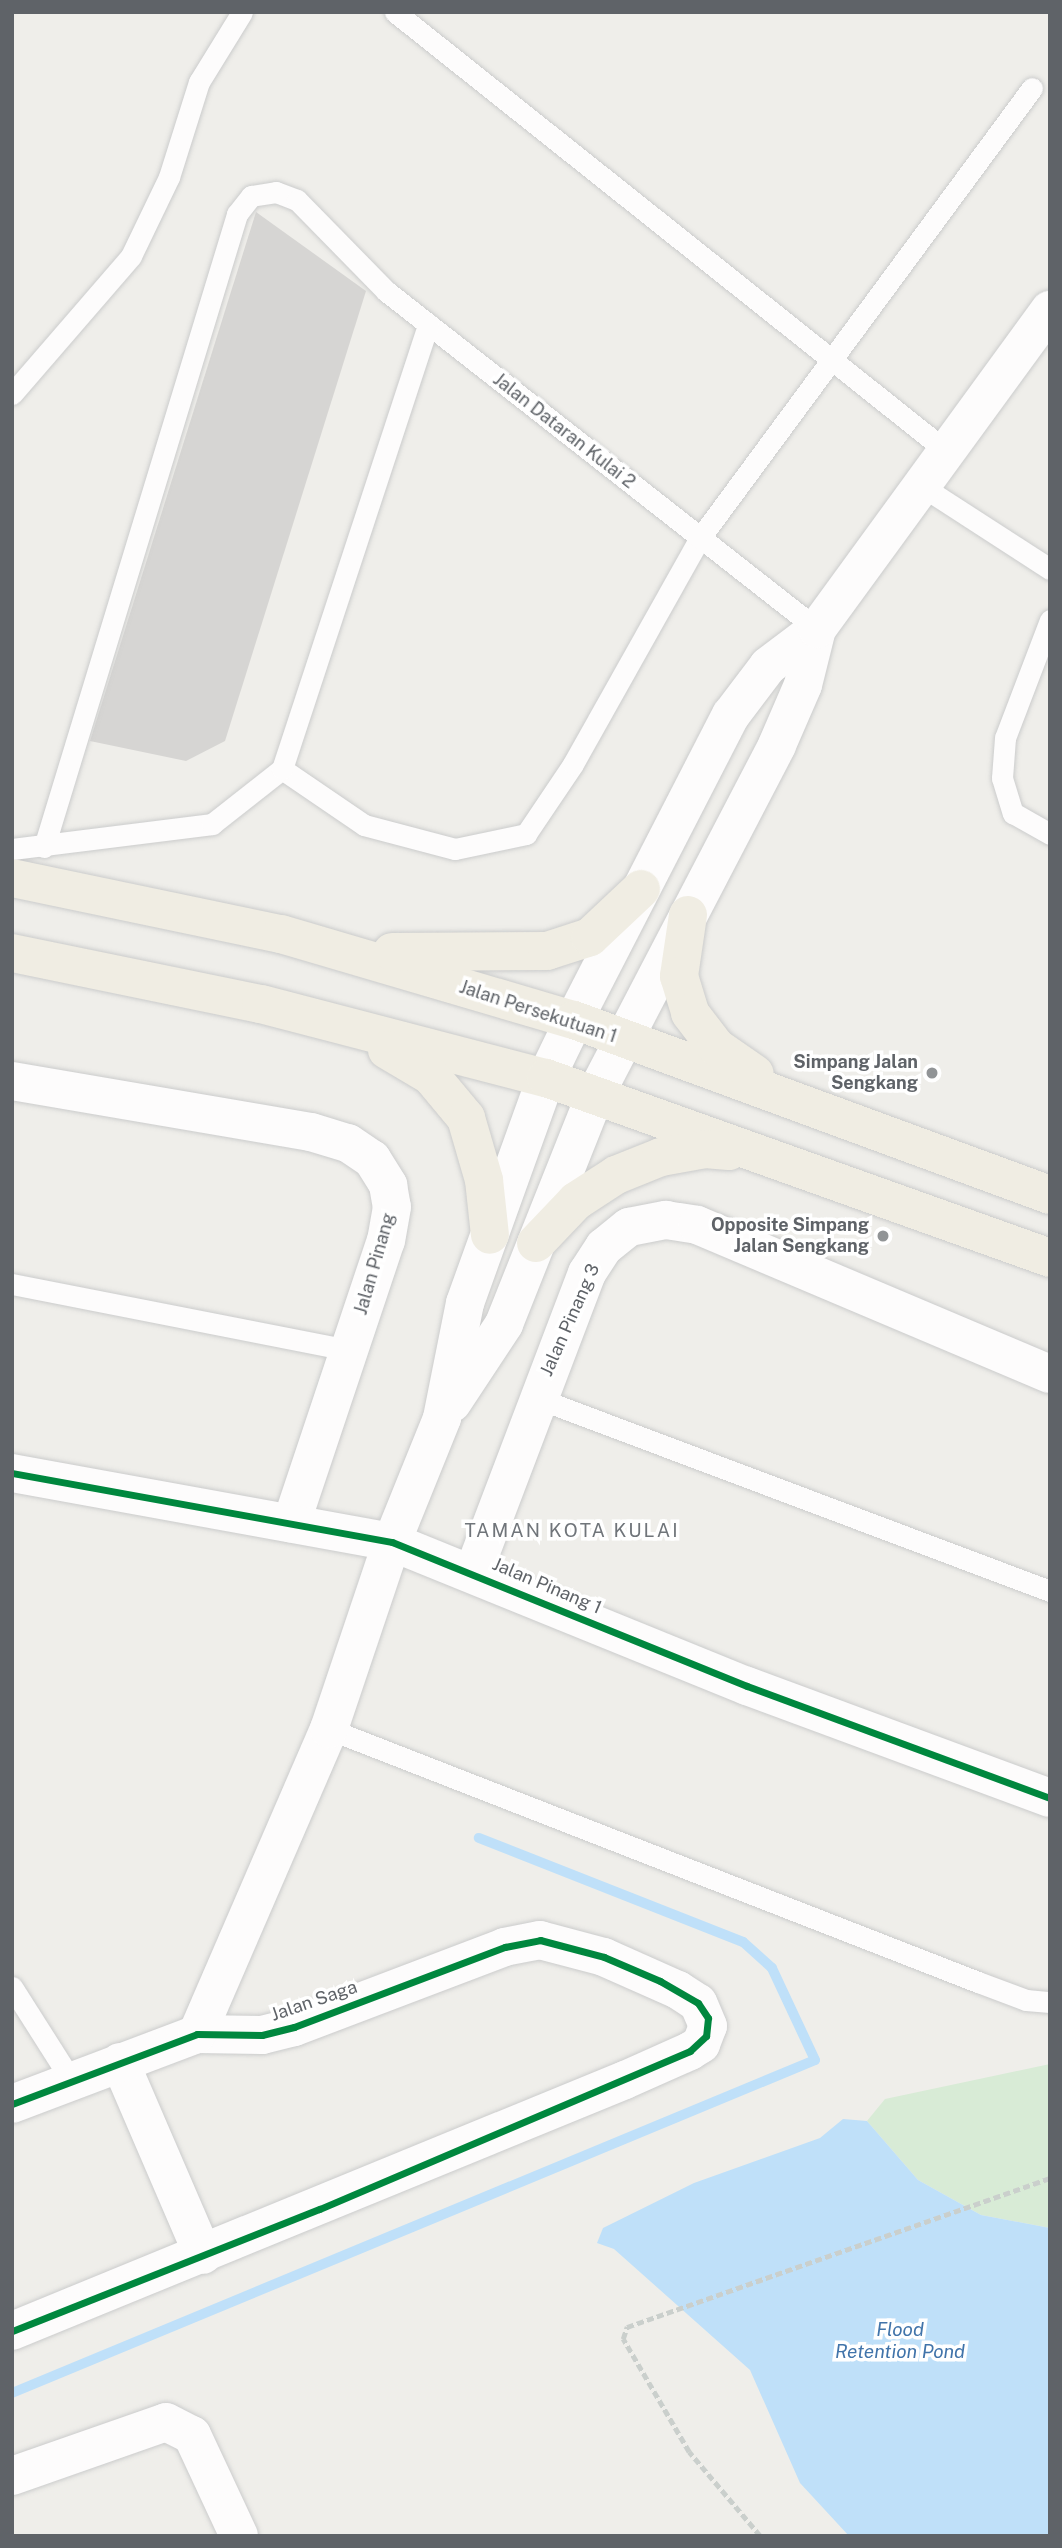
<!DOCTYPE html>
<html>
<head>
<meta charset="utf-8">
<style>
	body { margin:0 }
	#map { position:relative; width:1062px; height:2548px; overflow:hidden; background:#efeeea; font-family:"Public Sans",sans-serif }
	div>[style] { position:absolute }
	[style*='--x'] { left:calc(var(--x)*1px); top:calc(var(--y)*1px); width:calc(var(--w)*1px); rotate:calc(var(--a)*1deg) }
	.green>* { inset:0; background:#d8ebd6 }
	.water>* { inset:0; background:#bfe0f9 }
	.stream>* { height:10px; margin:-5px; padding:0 5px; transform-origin:5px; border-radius:5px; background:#bfe0f9 }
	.building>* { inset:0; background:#d6d5d3 }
	.path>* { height:4.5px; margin-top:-2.25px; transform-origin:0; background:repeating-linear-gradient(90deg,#cacfcc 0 7px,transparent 0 10.5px) }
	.roads { filter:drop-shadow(0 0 2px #cbcccc) drop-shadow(0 0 2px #cbcccc) }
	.lane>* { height:21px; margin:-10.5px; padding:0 10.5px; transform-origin:10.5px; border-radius:10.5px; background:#fdfcfc }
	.street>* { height:38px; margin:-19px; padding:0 19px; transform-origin:19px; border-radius:19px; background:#fdfcfc }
	.secondary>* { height:38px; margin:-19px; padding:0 19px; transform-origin:19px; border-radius:19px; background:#fdfcfc }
	.highway>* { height:38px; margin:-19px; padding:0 19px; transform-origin:19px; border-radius:19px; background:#f0ede3 }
	.cycleway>* { height:7px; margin:-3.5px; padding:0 3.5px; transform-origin:3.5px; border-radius:3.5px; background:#00873e }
	.dots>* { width:19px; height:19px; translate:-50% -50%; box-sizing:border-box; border:4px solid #fff; border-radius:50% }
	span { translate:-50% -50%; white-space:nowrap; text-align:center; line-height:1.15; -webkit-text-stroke:7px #fff; paint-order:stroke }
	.street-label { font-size:18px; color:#5f6368 }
	.poi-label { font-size:18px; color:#5f6368; font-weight:700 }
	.right { translate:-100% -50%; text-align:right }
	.neighbourhood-label { font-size:19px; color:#70757a; letter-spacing:2px }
	.water-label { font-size:19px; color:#4174aa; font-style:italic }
	.frame { position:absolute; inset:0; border:14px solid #5f6368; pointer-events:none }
</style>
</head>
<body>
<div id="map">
	<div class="green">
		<div style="clip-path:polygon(1050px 2064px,1050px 2228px,981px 2215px,918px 2180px,867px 2121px,885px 2099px)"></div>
	</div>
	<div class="water">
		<div style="clip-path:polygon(843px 2119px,867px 2121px,918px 2180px,981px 2215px,1050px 2228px,1050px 2536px,849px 2536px,800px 2483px,750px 2370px,614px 2249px,597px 2243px,603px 2228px,694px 2183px,820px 2138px)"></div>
	</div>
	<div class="stream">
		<div style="--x:12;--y:2393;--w:869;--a:-22.52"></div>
		<div style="--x:815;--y:2060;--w:102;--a:-115.1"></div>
		<div style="--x:772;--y:1968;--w:39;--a:-138"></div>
		<div style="--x:743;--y:1942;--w:284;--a:-158.5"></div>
	</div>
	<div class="building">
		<div style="clip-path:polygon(256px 212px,366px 291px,225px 741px,186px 761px,90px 741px)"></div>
	</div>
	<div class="path">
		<div style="--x:760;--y:2536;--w:110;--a:-130.2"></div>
		<div style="--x:689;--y:2452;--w:131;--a:-120.3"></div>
		<div style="--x:623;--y:2339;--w:13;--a:-72"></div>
		<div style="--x:627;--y:2327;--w:448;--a:-19.4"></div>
	</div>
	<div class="roads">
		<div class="lane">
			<div style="--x:395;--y:12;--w:703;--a:38.53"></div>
			<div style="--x:12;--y:394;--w:182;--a:-49.2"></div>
			<div style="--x:131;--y:256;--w:88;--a:-64.3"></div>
			<div style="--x:169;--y:177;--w:100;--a:-72.5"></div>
			<div style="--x:199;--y:82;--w:82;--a:-58.4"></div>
			<div style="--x:920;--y:485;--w:155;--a:32.9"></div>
			<div style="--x:1050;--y:620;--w:126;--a:110.9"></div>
			<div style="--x:1005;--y:738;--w:40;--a:94.3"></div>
			<div style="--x:1002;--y:778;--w:37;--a:73"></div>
			<div style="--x:1013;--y:813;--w:43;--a:29.6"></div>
			<div style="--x:282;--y:769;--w:99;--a:34.3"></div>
			<div style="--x:364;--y:825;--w:94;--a:14.8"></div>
			<div style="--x:455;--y:849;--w:73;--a:-11.9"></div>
			<div style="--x:526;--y:834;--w:84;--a:-56.1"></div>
			<div style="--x:573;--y:764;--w:259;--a:-60.7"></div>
			<div style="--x:700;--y:538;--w:559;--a:-53.58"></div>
			<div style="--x:44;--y:847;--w:662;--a:-73.04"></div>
			<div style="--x:237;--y:214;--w:23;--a:-52"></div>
			<div style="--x:251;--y:196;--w:25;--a:-9"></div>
			<div style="--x:276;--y:192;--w:22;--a:21"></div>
			<div style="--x:297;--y:200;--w:127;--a:45.6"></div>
			<div style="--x:386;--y:291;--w:548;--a:38.1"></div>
			<div style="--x:12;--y:849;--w:202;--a:-7.1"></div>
			<div style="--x:212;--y:824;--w:89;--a:-38.2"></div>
			<div style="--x:282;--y:769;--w:468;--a:-71.8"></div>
			<div style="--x:12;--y:1284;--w:342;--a:11.1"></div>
			<div style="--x:537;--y:1398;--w:548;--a:20.62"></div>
			<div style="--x:329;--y:1729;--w:697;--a:21.3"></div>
			<div style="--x:978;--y:1982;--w:51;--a:20.6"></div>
			<div style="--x:1026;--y:2000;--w:24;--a:5"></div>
			<div style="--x:12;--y:1987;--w:110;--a:57.6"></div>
		</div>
		<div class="street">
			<div style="--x:12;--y:1081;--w:303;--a:9.7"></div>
			<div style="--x:311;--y:1132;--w:39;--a:17"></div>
			<div style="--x:348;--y:1143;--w:29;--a:34"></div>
			<div style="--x:372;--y:1159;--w:31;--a:58"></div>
			<div style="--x:388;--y:1185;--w:22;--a:80"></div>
			<div style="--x:392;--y:1207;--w:34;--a:100"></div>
			<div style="--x:386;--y:1240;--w:299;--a:108.5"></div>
			<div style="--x:12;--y:1473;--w:386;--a:10.3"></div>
			<div style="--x:392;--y:1542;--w:383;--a:22.1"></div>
			<div style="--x:747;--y:1686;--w:323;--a:20.3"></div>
			<div style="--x:473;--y:1573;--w:321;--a:-69.2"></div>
			<div style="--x:587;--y:1273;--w:31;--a:-57"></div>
			<div style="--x:604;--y:1247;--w:32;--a:-39"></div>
			<div style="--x:629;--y:1227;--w:38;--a:-11"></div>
			<div style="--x:666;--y:1220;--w:31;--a:9"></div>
			<div style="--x:697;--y:1225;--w:383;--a:22.9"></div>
			<div style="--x:120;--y:2062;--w:210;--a:66.7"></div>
			<div style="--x:12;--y:2331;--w:662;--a:-22.27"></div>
			<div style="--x:625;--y:2080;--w:71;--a:-24"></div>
			<div style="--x:690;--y:2051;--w:13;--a:-32"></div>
			<div style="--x:701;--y:2044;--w:19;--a:-69"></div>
			<div style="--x:708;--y:2026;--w:25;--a:-113"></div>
			<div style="--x:698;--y:2003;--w:24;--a:-147"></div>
			<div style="--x:678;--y:1990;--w:81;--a:-156"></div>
			<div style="--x:604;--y:1957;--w:66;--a:-165.1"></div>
			<div style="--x:540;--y:1940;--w:36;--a:169"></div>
			<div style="--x:505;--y:1947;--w:226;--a:159.2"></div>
			<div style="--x:294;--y:2027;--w:33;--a:166"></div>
			<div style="--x:262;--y:2035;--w:65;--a:-179.1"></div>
			<div style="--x:12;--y:2476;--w:163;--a:-19.3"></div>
			<div style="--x:166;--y:2422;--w:29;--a:27"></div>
			<div style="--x:192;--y:2435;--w:111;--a:65"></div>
		</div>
		<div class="secondary">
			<div style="--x:452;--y:1403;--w:95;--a:-56.6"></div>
			<div style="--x:504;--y:1324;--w:246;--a:-68.3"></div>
			<div style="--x:595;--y:1095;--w:394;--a:-62.5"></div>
			<div style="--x:777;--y:745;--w:65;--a:-66.6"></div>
			<div style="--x:803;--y:685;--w:58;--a:-76"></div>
			<div style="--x:12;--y:2104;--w:198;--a:-20.7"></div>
			<div style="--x:197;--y:2034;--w:332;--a:-66.6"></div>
			<div style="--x:329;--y:1729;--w:197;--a:-71.4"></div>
			<div style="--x:392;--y:1542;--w:134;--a:-68"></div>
			<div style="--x:442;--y:1418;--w:117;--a:-78.7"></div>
			<div style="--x:465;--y:1303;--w:239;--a:-70.2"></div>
			<div style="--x:546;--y:1078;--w:64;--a:-64.2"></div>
			<div style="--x:574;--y:1020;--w:343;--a:-62.8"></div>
			<div style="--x:731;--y:715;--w:61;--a:-52.9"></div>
			<div style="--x:768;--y:666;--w:61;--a:-37.1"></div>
			<div style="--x:817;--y:629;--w:395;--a:-53.9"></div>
		</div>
		<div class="highway">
			<div style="--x:12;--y:878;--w:275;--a:11.8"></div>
			<div style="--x:281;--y:934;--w:305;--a:16.4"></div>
			<div style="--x:574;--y:1020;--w:507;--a:20.19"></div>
			<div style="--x:688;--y:915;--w:62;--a:98.4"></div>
			<div style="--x:679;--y:976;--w:39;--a:73"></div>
			<div style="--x:690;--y:1013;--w:43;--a:52.6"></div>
			<div style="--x:716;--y:1047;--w:47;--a:34.7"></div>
			<div style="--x:392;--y:952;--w:155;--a:-0.4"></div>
			<div style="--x:547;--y:951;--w:45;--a:-18"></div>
			<div style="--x:590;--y:937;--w:70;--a:-43.3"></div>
			<div style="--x:12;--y:953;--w:254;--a:11.6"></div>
			<div style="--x:261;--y:1004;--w:294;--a:14.6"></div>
			<div style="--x:546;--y:1078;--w:535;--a:19.65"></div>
			<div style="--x:387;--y:1050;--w:51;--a:30.6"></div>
			<div style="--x:431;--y:1076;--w:55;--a:50.2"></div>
			<div style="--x:466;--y:1118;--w:65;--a:73.8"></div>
			<div style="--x:484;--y:1180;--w:55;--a:83.8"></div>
			<div style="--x:536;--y:1243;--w:58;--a:-46.4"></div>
			<div style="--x:576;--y:1201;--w:48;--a:-33"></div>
			<div style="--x:616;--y:1175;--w:48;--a:-21.8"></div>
			<div style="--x:661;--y:1157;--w:45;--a:-10.3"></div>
			<div style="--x:705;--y:1149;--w:24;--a:5"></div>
		</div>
	</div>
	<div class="cycleway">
		<div style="--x:12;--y:1473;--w:386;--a:10.3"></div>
		<div style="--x:392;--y:1542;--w:383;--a:22.1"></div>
		<div style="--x:747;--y:1686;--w:323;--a:20.3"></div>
		<div style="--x:12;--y:2104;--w:198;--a:-20.7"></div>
		<div style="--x:197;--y:2034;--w:65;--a:0.9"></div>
		<div style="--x:262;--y:2035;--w:33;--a:-14"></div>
		<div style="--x:294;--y:2027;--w:226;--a:-20.8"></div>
		<div style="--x:505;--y:1947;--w:36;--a:-11"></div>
		<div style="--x:540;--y:1940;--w:66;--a:14.9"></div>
		<div style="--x:604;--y:1957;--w:61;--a:23.2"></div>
		<div style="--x:660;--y:1981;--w:44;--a:30.1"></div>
		<div style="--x:698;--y:2003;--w:18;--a:56"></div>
		<div style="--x:708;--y:2018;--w:18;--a:96"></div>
		<div style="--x:706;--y:2036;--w:22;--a:137"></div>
		<div style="--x:690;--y:2051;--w:403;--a:156.9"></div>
		<div style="--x:319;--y:2209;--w:330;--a:158.3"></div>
	</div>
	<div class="dots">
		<div style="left:932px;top:1073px;background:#919496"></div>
		<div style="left:883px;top:1236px;background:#919496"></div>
	</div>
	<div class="street-label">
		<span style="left:564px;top:431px;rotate:38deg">Jalan Dataran Kulai 2</span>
		<span style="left:538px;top:1012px;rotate:18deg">Jalan Persekutuan 1</span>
		<span style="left:375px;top:1264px;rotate:-74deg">Jalan Pinang</span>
		<span style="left:570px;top:1320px;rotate:-66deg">Jalan Pinang 3</span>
		<span style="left:547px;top:1586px;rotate:23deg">Jalan Pinang 1</span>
		<span style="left:314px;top:2001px;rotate:-19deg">Jalan Saga</span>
	</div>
	<div class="poi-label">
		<span class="right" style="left:918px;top:1073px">Simpang Jalan<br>Sengkang</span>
		<span class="right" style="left:869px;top:1236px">Opposite Simpang<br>Jalan Sengkang</span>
	</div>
	<div class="neighbourhood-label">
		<span style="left:572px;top:1531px">TAMAN KOTA KULAI</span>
	</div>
	<div class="water-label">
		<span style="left:900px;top:2341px">Flood<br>Retention Pond</span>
	</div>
	<div class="frame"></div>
</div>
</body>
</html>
